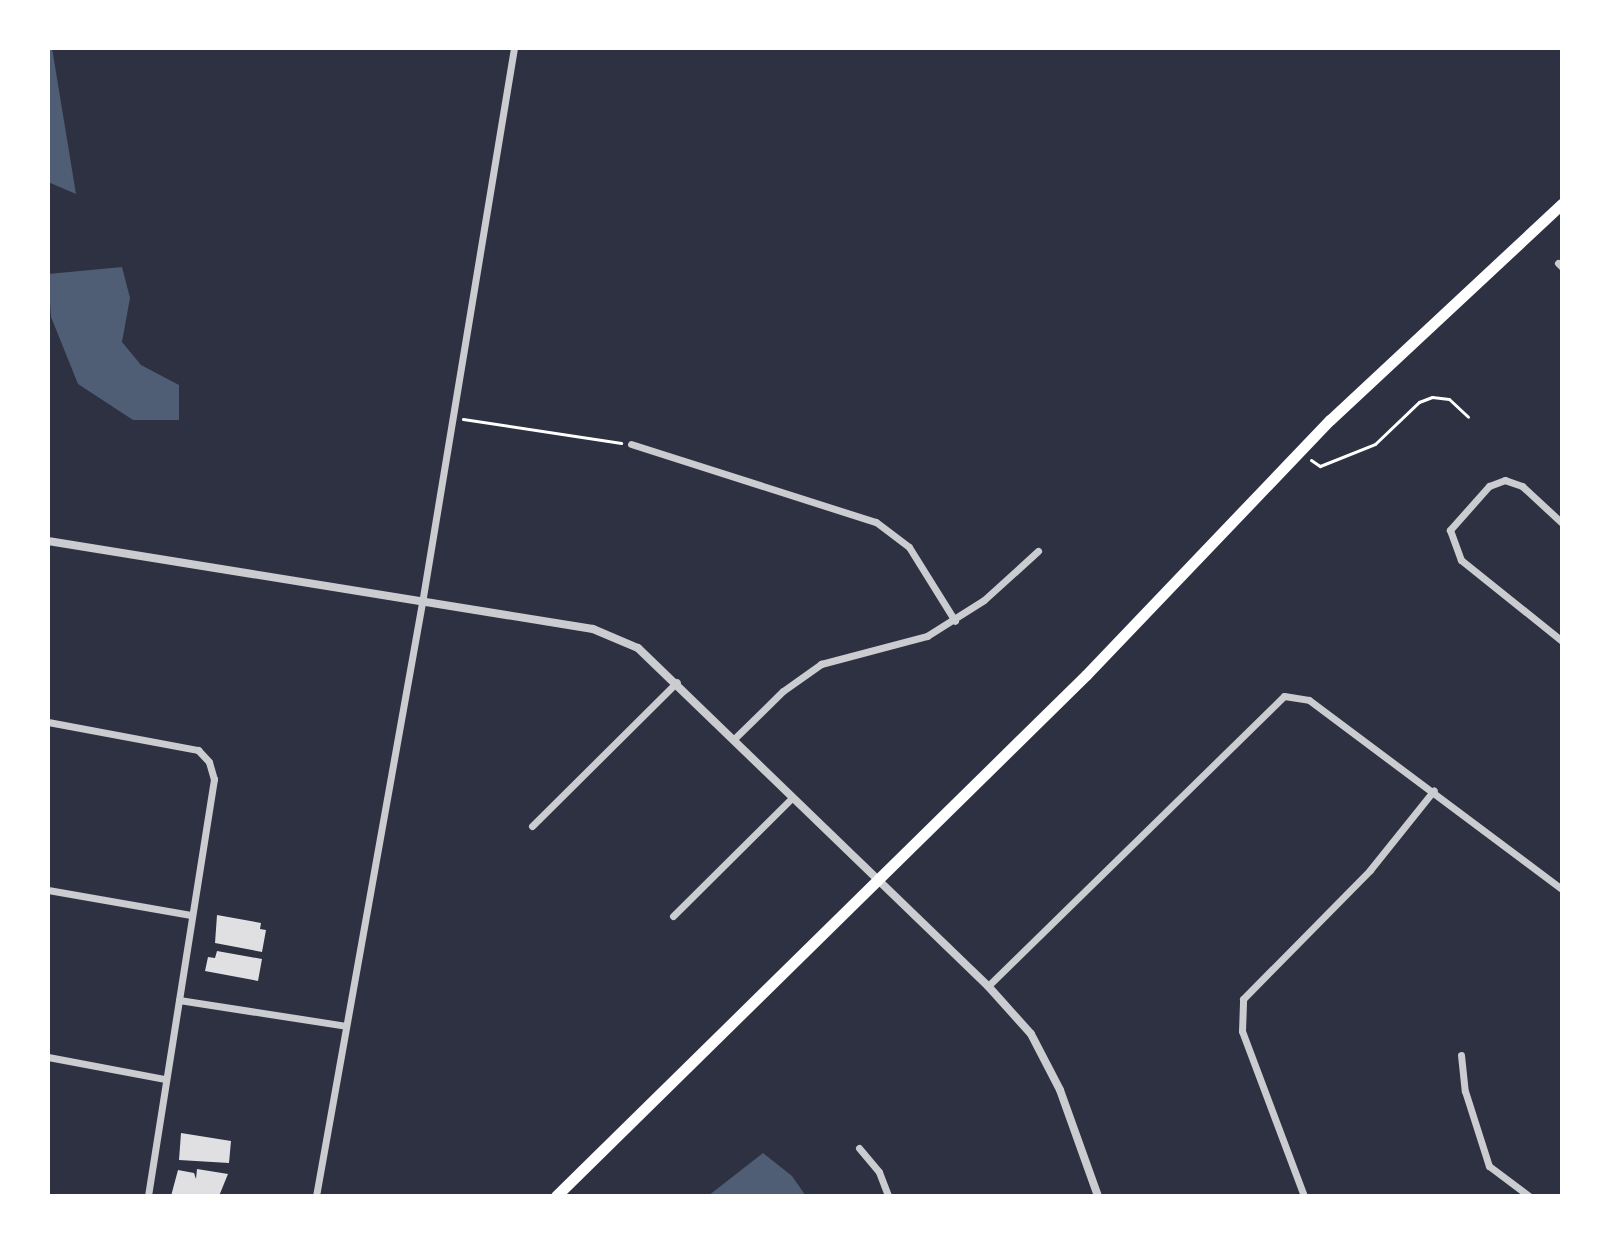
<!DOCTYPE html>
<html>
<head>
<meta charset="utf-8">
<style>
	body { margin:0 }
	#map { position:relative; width:1610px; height:1244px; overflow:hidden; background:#2d3142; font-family:"PT Sans Narrow",sans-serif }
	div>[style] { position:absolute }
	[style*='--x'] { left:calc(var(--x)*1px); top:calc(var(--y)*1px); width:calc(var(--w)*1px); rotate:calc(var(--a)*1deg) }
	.water>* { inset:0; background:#4f5d75 }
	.building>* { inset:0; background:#e0e0e3 }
	.path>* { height:3px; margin:-1.5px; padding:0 1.5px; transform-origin:1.5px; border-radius:1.5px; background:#fff }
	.minor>* { height:7px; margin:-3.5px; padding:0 3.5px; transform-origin:3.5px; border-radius:3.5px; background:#caccd0 }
	.tertiary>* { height:8px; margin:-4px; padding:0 4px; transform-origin:4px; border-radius:4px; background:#caccd0 }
	.primary>* { height:11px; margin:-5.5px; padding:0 5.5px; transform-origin:5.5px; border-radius:5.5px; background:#fff }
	span { translate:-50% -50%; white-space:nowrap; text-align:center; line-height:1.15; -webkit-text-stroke:6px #fff; paint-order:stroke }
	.frame { position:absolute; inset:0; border:50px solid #fff; pointer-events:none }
</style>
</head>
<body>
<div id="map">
	<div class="water">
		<div style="clip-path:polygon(48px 48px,52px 48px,76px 194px,48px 182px)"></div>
		<div style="clip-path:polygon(122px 267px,130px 298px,122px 342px,141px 365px,179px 385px,179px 420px,133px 420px,78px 384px,51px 317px,48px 274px)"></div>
		<div style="clip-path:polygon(763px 1153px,792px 1176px,806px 1196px,708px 1196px)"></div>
	</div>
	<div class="building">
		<div style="clip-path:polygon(217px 915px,261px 923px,260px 929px,266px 930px,262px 952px,215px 943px)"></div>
		<div style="clip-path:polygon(217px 951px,262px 959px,258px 981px,205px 971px,208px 957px,215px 958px)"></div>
		<div style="clip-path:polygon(181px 1133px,231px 1141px,229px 1163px,179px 1160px)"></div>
		<div style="clip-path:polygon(197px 1169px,228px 1174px,219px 1196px,171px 1196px,178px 1170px,194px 1173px,196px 1179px)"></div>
	</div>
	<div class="path">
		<div style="--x:463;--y:419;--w:160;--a:8.6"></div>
		<div style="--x:1311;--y:460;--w:11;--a:34"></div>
		<div style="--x:1320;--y:466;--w:59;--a:-21.8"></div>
		<div style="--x:1375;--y:444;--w:61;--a:-43.7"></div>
		<div style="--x:1419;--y:402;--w:14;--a:-21"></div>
		<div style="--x:1432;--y:397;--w:17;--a:7"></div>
		<div style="--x:1449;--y:399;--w:26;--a:43"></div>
		<div style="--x:1560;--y:1196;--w:3;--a:-45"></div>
	</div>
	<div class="minor">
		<div style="--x:1558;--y:263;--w:6;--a:45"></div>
		<div style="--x:631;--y:444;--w:257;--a:17.7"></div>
		<div style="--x:876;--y:522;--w:41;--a:37.1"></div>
		<div style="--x:909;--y:547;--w:87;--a:58.1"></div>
		<div style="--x:1562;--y:523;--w:54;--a:-137.2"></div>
		<div style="--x:1522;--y:486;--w:18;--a:-161"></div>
		<div style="--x:1505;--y:480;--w:17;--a:159"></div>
		<div style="--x:1489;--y:486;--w:59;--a:131.6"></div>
		<div style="--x:1450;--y:530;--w:32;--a:70"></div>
		<div style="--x:1461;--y:560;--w:129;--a:38.7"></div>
		<div style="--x:48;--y:722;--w:153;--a:10.6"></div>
		<div style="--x:198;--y:750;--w:16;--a:47"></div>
		<div style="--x:209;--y:762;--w:18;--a:74"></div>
		<div style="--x:214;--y:779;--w:422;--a:99"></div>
		<div style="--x:735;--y:738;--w:67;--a:-44.4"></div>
		<div style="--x:783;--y:691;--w:47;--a:-35.4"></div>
		<div style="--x:821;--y:664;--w:110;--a:-14.8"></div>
		<div style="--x:927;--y:636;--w:67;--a:-32.3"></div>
		<div style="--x:984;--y:600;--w:73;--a:-42.2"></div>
		<div style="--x:532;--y:826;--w:204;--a:-44.8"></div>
		<div style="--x:48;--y:890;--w:145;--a:9.9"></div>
		<div style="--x:673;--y:916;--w:168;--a:-44.8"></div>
		<div style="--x:988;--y:986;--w:414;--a:-44.4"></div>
		<div style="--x:1284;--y:696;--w:25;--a:9"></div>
		<div style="--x:1309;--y:700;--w:316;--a:36.8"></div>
		<div style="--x:179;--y:1000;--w:169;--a:8.8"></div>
		<div style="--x:1461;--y:1055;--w:36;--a:84"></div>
		<div style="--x:1465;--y:1091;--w:79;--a:72.3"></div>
		<div style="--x:1489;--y:1166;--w:50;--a:36.9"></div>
		<div style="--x:48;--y:1057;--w:118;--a:10.7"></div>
		<div style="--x:859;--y:1148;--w:31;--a:50"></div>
		<div style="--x:879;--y:1172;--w:26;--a:69"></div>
		<div style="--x:316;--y:1196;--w:602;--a:-79.87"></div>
		<div style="--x:422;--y:603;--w:563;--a:-80.59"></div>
		<div style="--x:1304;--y:1196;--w:176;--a:-110.6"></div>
		<div style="--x:1242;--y:1031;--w:32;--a:-88"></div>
		<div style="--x:1243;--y:999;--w:181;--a:-45.4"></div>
		<div style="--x:1370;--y:870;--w:102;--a:-51.3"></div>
	</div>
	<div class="tertiary">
		<div style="--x:48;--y:541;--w:552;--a:9.17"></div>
		<div style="--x:593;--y:629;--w:49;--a:22.9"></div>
		<div style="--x:638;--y:648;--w:487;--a:44"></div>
		<div style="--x:988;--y:986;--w:64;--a:48.1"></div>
		<div style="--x:1031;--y:1034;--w:63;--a:62.6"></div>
		<div style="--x:1060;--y:1090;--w:113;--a:70.3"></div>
	</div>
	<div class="primary">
		<div style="--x:556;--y:1196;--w:743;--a:-44.51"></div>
		<div style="--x:1086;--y:675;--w:353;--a:-46.3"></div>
		<div style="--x:1330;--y:420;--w:317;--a:-43"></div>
	</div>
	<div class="frame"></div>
</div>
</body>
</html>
